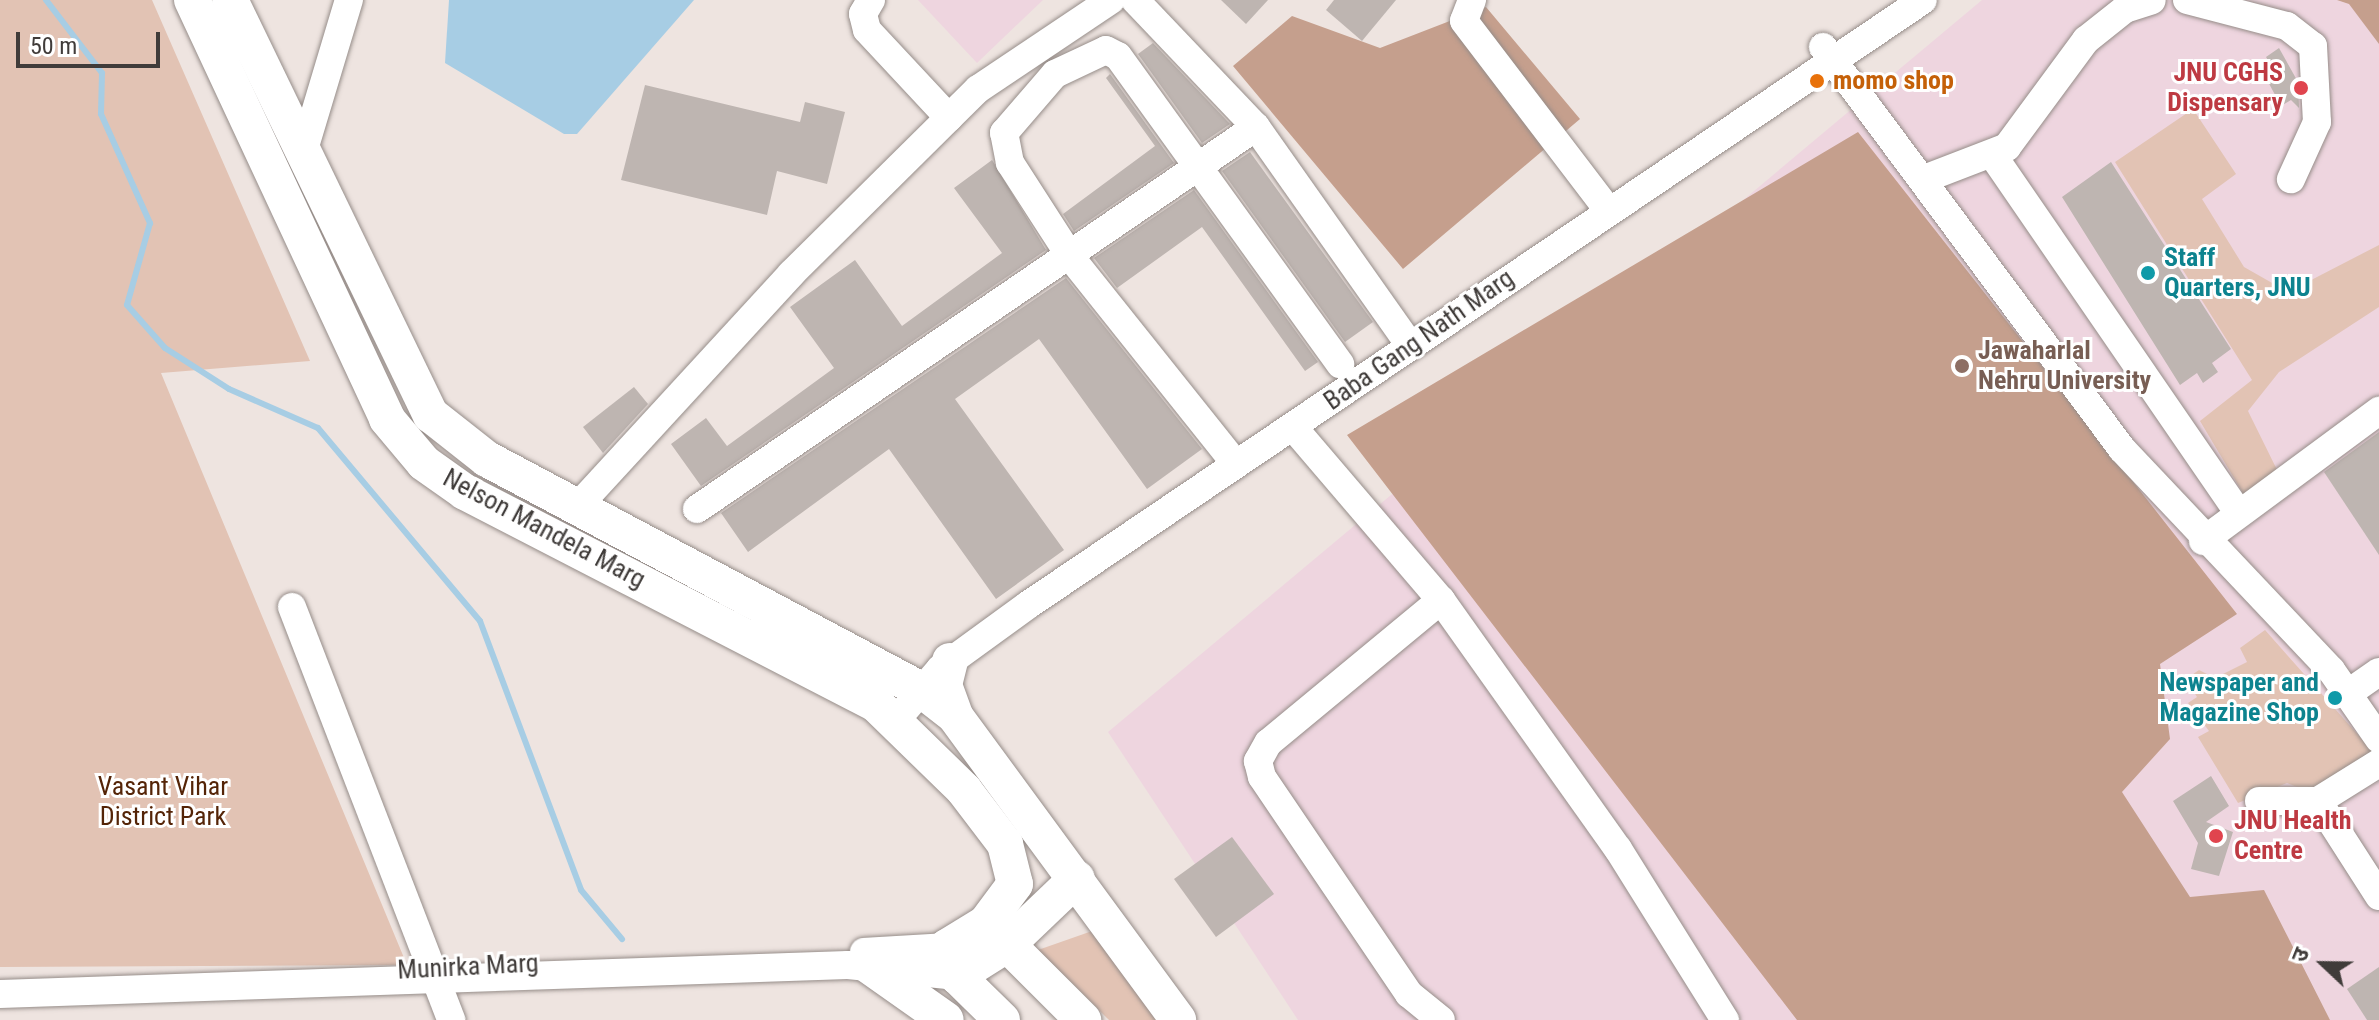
<!DOCTYPE html>
<html>
<head>
<meta charset="utf-8">
<style>
	body { margin:0 }
	#map { position:relative; width:2379px; height:1020px; overflow:hidden; background:#eee4e0; font-family:"Roboto Condensed","Noto Sans Devanagari",sans-serif }
	div>[style] { position:absolute }
	[style*='--x'] { left:calc(var(--x)*1px); top:calc(var(--y)*1px); width:calc(var(--w)*1px); rotate:calc(var(--a)*1deg) }
	.education>* { inset:0; background:#eed5df }
	.green>* { inset:0; background:#e2c3b4 }
	.forest>* { inset:0; background:#c59f8d }
	.water>* { inset:0; background:#a7cde4 }
	.stream>* { height:6px; margin:-3px; padding:0 3px; transform-origin:3px; border-radius:3px; background:#a7cde4 }
	.building>* { inset:0; background:#beb5b1 }
	.roads { filter:drop-shadow(0 0 2px #968d89) drop-shadow(0 0 2px #968d89) }
	.minor>* { height:28px; margin:-14px; padding:0 14px; transform-origin:14px; border-radius:14px; background:#fff }
	.major>* { height:36px; margin:-18px; padding:0 18px; transform-origin:18px; border-radius:18px; background:#fff }
	.dots>* { width:22px; height:22px; translate:-50% -50%; box-sizing:border-box; border:4px solid #fff; border-radius:50% }
	span { translate:-50% -50%; white-space:nowrap; text-align:center; line-height:1.15; -webkit-text-stroke:6px #fff; paint-order:stroke }
	.health-label { font-size:26px; color:#be3a42; font-weight:700 }
	.right { translate:-100% -50%; text-align:right }
	.left { translate:0 -50%; text-align:left }
	.food-label { font-size:26px; color:#c56008; font-weight:700 }
	.culture-label { font-size:26px; color:#0d838f; font-weight:700 }
	.street-label { font-size:26px; color:#403c3a }
	.education-label { font-size:26px; color:#785e54; font-weight:700 }
	.park-label { font-size:26px; color:#542407 }
	.north { position:absolute; left:2283px; top:924px; width:80px; height:80px; -webkit-text-stroke:6px #fff; paint-order:stroke; rotate:292deg; font-size:22px; font-weight:700; line-height:32px; text-align:center; color:#403c3a }
	.north::after { content:''; display:block; margin:auto; width:28px; height:36px; background:#403c3a; clip-path:polygon(50% 0,100% 100%,50% 72%,0 100%) }
	.scale { position:absolute; left:16px; top:32px; width:144px; height:36px; box-sizing:border-box; border:4px solid #403c3a; border-top:0; padding-left:10px; font-size:24px; line-height:28px; white-space:nowrap; color:#403c3a; -webkit-text-stroke:6px #fff; paint-order:stroke }
</style>
</head>
<body>
<div id="map">
	<div class="education">
		<div style="clip-path:polygon(918px 0,1043px 0,977px 63px)"></div>
		<div style="clip-path:polygon(1982px 0,2379px 0,2379px 1020px,1298px 1020px,1108px 732px)"></div>
	</div>
	<div class="green">
		<div style="clip-path:polygon(0 0,152px 0,310px 361px,161px 373px,407px 965px,0 967px)"></div>
		<div style="clip-path:polygon(2193px 109px,2236px 174px,2202px 199px,2244px 267px,2288px 292px,2379px 245px,2379px 307px,2279px 372px,2248px 411px,2282px 480px,2250px 505px,2200px 421px,2252px 380px,2115px 162px)"></div>
		<div style="clip-path:polygon(2265px 630px,2376px 755px,2322px 797px,2287px 783px,2238px 803px,2198px 737px,2209px 731px,2188px 703px,2197px 697px,2186px 679px,2199px 670px,2215px 678px,2247px 662px,2240px 648px)"></div>
		<div style="clip-path:polygon(1095px 930px,1159px 1020px,1109px 1020px,1038px 950px)"></div>
	</div>
	<div class="forest">
		<div style="clip-path:polygon(2337px 0,2379px 0,2379px 44px,2349px 4px)"></div>
		<div style="clip-path:polygon(1486px 7px,1580px 119px,1403px 269px,1233px 66px,1292px 16px,1380px 48px)"></div>
		<div style="clip-path:polygon(1858px 132px,2237px 614px,2160px 664px,2170px 739px,2122px 792px,2190px 897px,2264px 890px,2330px 1020px,1797px 1020px,1347px 435px)"></div>
	</div>
	<div class="water">
		<div style="clip-path:polygon(449px 0,694px 0,577px 134px,564px 134px,445px 63px)"></div>
	</div>
	<div class="stream">
		<div style="--x:46;--y:0;--w:92;--a:52.5"></div>
		<div style="--x:102;--y:73;--w:41;--a:91.4"></div>
		<div style="--x:101;--y:114;--w:120;--a:65.8"></div>
		<div style="--x:150;--y:223;--w:85;--a:105.7"></div>
		<div style="--x:127;--y:305;--w:57;--a:48.5"></div>
		<div style="--x:165;--y:348;--w:76;--a:32.6"></div>
		<div style="--x:229;--y:389;--w:97;--a:23.7"></div>
		<div style="--x:318;--y:428;--w:252;--a:50"></div>
		<div style="--x:480;--y:621;--w:287;--a:69.4"></div>
		<div style="--x:581;--y:890;--w:64;--a:50.1"></div>
	</div>
	<div class="building">
		<div style="clip-path:polygon(1221px 0,1268px 0,1246px 24px)"></div>
		<div style="clip-path:polygon(1334px 0,1396px 0,1362px 41px,1326px 10px)"></div>
		<div style="clip-path:polygon(1153px 43px,1230px 124px,1202px 143px,1138px 54px)"></div>
		<div style="clip-path:polygon(2279px 48px,2298px 82px,2299px 108px,2291px 100px,2281px 106px,2266px 78px,2275px 72px,2266px 57px)"></div>
		<div style="clip-path:polygon(1110px 74px,1174px 163px,1074px 231px,1063px 214px,1155px 146px,1106px 78px)"></div>
		<div style="clip-path:polygon(645px 85px,800px 122px,805px 102px,845px 112px,827px 184px,777px 171px,767px 215px,621px 180px)"></div>
		<div style="clip-path:polygon(1250px 152px,1373px 322px,1345px 342px,1222px 171px)"></div>
		<div style="clip-path:polygon(992px 160px,1046px 250px,701px 486px,671px 444px,706px 418px,727px 446px,834px 368px,790px 307px,855px 260px,902px 326px,1002px 253px,954px 188px)"></div>
		<div style="clip-path:polygon(2111px 162px,2231px 349px,2212px 363px,2218px 372px,2203px 383px,2197px 373px,2180px 385px,2062px 197px)"></div>
		<div style="clip-path:polygon(1194px 190px,1318px 362px,1305px 371px,1202px 227px,1117px 288px,1094px 258px)"></div>
		<div style="clip-path:polygon(1066px 278px,1202px 449px,1147px 489px,1039px 339px,955px 399px,1064px 550px,996px 599px,889px 449px,748px 552px,721px 513px)"></div>
		<div style="clip-path:polygon(634px 387px,648px 404px,603px 453px,583px 427px)"></div>
		<div style="clip-path:polygon(2379px 432px,2379px 555px,2324px 472px)"></div>
		<div style="clip-path:polygon(2211px 776px,2229px 806px,2206px 822px,2233px 832px,2219px 876px,2191px 869px,2198px 843px,2173px 801px)"></div>
		<div style="clip-path:polygon(1232px 837px,1274px 894px,1216px 937px,1174px 879px)"></div>
		<div style="clip-path:polygon(2379px 967px,2379px 1020px,2367px 1020px,2347px 989px)"></div>
	</div>
	<div class="roads">
		<div class="minor">
			<div style="--x:871;--y:0;--w:16;--a:120"></div>
			<div style="--x:863;--y:14;--w:16;--a:76"></div>
			<div style="--x:867;--y:30;--w:120;--a:47"></div>
			<div style="--x:1135;--y:0;--w:175;--a:46.4"></div>
			<div style="--x:1256;--y:127;--w:267;--a:54.8"></div>
			<div style="--x:1472;--y:0;--w:22;--a:111"></div>
			<div style="--x:1464;--y:21;--w:238;--a:52.7"></div>
			<div style="--x:2187;--y:0;--w:103;--a:14.6"></div>
			<div style="--x:2287;--y:26;--w:33;--a:38"></div>
			<div style="--x:2313;--y:46;--w:76;--a:87"></div>
			<div style="--x:2317;--y:122;--w:63;--a:114.5"></div>
			<div style="--x:1823;--y:47;--w:501;--a:53.36"></div>
			<div style="--x:2122;--y:449;--w:304;--a:46.6"></div>
			<div style="--x:2331;--y:670;--w:84;--a:55.2"></div>
			<div style="--x:303;--y:153;--w:160;--a:-73.3"></div>
			<div style="--x:1994;--y:157;--w:429;--a:55.5"></div>
			<div style="--x:1924;--y:179;--w:89;--a:-21.1"></div>
			<div style="--x:2007;--y:147;--w:133;--a:-53.6"></div>
			<div style="--x:2086;--y:40;--w:50;--a:-38.5"></div>
			<div style="--x:2125;--y:9;--w:28;--a:-18"></div>
			<div style="--x:1293;--y:427;--w:228;--a:49.5"></div>
			<div style="--x:1441;--y:600;--w:305;--a:54.6"></div>
			<div style="--x:1618;--y:849;--w:202;--a:58"></div>
			<div style="--x:1227;--y:453;--w:252;--a:-128.6"></div>
			<div style="--x:1070;--y:256;--w:111;--a:-122.8"></div>
			<div style="--x:1010;--y:163;--w:31;--a:-101"></div>
			<div style="--x:1004;--y:133;--w:78;--a:-49.2"></div>
			<div style="--x:1055;--y:74;--w:56;--a:-25.2"></div>
			<div style="--x:1106;--y:50;--w:13;--a:27"></div>
			<div style="--x:1118;--y:56;--w:380;--a:54.2"></div>
			<div style="--x:578;--y:506;--w:315;--a:-47.4"></div>
			<div style="--x:791;--y:274;--w:263;--a:-44.7"></div>
			<div style="--x:978;--y:89;--w:160;--a:-33.8"></div>
			<div style="--x:697;--y:509;--w:677;--a:-34.35"></div>
			<div style="--x:2203;--y:541;--w:219;--a:-36.5"></div>
			<div style="--x:1441;--y:600;--w:224;--a:140.4"></div>
			<div style="--x:1268;--y:743;--w:21;--a:119"></div>
			<div style="--x:1258;--y:761;--w:16;--a:76"></div>
			<div style="--x:1262;--y:777;--w:262;--a:55.9"></div>
			<div style="--x:1409;--y:994;--w:41;--a:39.1"></div>
			<div style="--x:292;--y:607;--w:443;--a:68.9"></div>
			<div style="--x:2350;--y:692;--w:35;--a:-35"></div>
			<div style="--x:896;--y:720;--w:67;--a:-49.2"></div>
			<div style="--x:940;--y:669;--w:109;--a:-36"></div>
			<div style="--x:1028;--y:605;--w:1080;--a:-34.06"></div>
			<div style="--x:2259;--y:801;--w:59;--a:0"></div>
			<div style="--x:2318;--y:801;--w:72;--a:-31.9"></div>
			<div style="--x:2318;--y:801;--w:113;--a:57.3"></div>
			<div style="--x:864;--y:952;--w:83;--a:-3.4"></div>
			<div style="--x:0;--y:994;--w:848;--a:-1.96"></div>
			<div style="--x:848;--y:965;--w:110;--a:5.8"></div>
		</div>
		<div class="major">
			<div style="--x:192;--y:0;--w:462;--a:65"></div>
			<div style="--x:387;--y:419;--w:57;--a:49.9"></div>
			<div style="--x:424;--y:463;--w:50;--a:35.3"></div>
			<div style="--x:465;--y:492;--w:464;--a:27.3"></div>
			<div style="--x:877;--y:705;--w:122;--a:44.3"></div>
			<div style="--x:964;--y:790;--w:68;--a:52.8"></div>
			<div style="--x:1005;--y:844;--w:41;--a:76"></div>
			<div style="--x:1015;--y:884;--w:49;--a:126.6"></div>
			<div style="--x:986;--y:923;--w:46;--a:148.4"></div>
			<div style="--x:947;--y:947;--w:31;--a:71"></div>
			<div style="--x:957;--y:976;--w:63;--a:44.4"></div>
			<div style="--x:230;--y:0;--w:461;--a:64.2"></div>
			<div style="--x:431;--y:415;--w:71;--a:38.2"></div>
			<div style="--x:487;--y:459;--w:493;--a:28"></div>
			<div style="--x:922;--y:690;--w:42;--a:38.2"></div>
			<div style="--x:950;--y:661;--w:25;--a:104"></div>
			<div style="--x:944;--y:685;--w:33;--a:70"></div>
			<div style="--x:955;--y:716;--w:377;--a:53.7"></div>
			<div style="--x:990;--y:927;--w:132;--a:45"></div>
			<div style="--x:868;--y:965;--w:95;--a:35.2"></div>
			<div style="--x:957;--y:976;--w:60;--a:-32.1"></div>
			<div style="--x:1008;--y:944;--w:95;--a:-43.7"></div>
		</div>
	</div>
	<div class="dots">
		<div style="left:1817px;top:81px;background:#e8710a"></div>
		<div style="left:2301px;top:88px;background:#e0444e"></div>
		<div style="left:2148px;top:273px;background:#0f9aa8"></div>
		<div style="left:1962px;top:366px;background:#8d6e63"></div>
		<div style="left:2335px;top:698px;background:#0f9aa8"></div>
		<div style="left:2216px;top:836px;background:#e0444e"></div>
	</div>
	<div class="health-label">
		<span class="right" style="left:2283px;top:88px">JNU CGHS<br>Dispensary</span>
		<span class="left" style="left:2234px;top:836px">JNU Health<br>Centre</span>
	</div>
	<div class="food-label">
		<span class="left" style="left:1833px;top:81px">momo shop</span>
	</div>
	<div class="culture-label">
		<span class="left" style="left:2164px;top:273px">Staff<br>Quarters, JNU</span>
		<span class="right" style="left:2319px;top:698px">Newspaper and<br>Magazine Shop</span>
	</div>
	<div class="street-label">
		<span style="left:1419px;top:340px;rotate:-35deg">Baba Gang Nath Marg</span>
		<span style="left:544px;top:529px;rotate:28deg">Nelson Mandela Marg</span>
		<span style="left:468px;top:967px;rotate:-3deg">Munirka Marg</span>
	</div>
	<div class="education-label">
		<span class="left" style="left:1978px;top:366px">Jawaharlal<br>Nehru University</span>
	</div>
	<div class="park-label">
		<span style="left:163px;top:802px">Vasant Vihar<br>District Park</span>
	</div>
	<div class="north">उ</div>
	<div class="scale">50 m</div>
</div>
</body>
</html>
